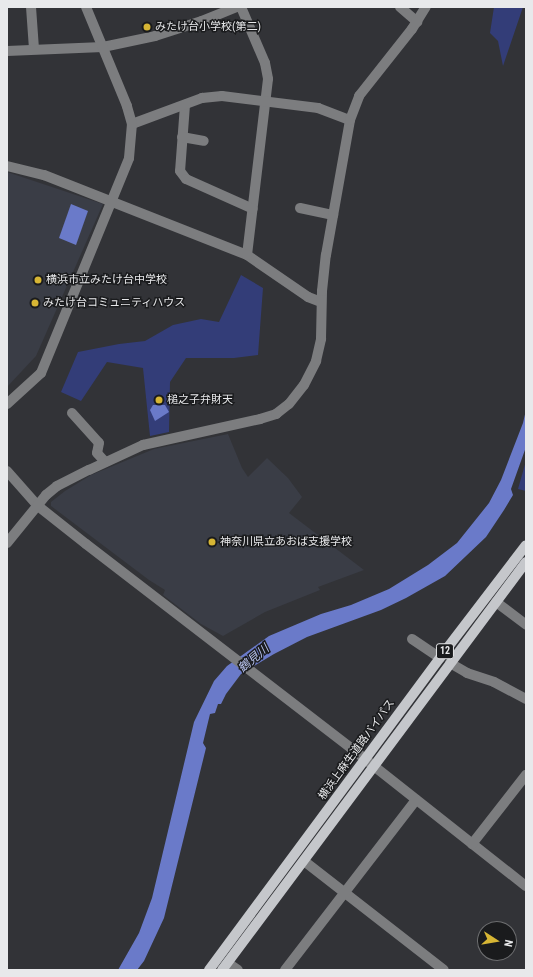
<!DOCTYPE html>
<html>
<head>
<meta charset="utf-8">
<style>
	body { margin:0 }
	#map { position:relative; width:533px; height:977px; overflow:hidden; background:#323337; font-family:"Roboto Condensed","Noto Sans JP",sans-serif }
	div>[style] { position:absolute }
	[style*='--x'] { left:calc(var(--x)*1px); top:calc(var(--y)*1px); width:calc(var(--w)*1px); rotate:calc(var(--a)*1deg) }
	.built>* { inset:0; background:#3a3d46 }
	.green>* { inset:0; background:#333d78 }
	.water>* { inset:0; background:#6a7ac9 }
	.minor>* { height:10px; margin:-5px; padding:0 5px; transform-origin:5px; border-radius:5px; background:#7c7d7f }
	.major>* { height:10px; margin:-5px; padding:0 5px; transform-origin:5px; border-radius:5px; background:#c5c7cb }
	.dots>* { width:11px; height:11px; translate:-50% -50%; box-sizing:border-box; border:2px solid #1a1b1d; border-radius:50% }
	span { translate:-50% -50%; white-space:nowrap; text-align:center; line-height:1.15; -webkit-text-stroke:3px #1a1b1d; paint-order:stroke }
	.shield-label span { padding:1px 3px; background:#1a1b1d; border:1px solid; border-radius:3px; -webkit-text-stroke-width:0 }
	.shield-label { font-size:10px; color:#e8e9eb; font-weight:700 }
	.poi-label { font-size:11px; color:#e8e9eb }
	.left { translate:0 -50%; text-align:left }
	.street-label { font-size:11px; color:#e8e9eb }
	.water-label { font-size:12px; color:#b8c3ed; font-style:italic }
	.frame { position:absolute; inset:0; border:8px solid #e8e9eb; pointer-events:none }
	.north { position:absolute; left:477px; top:921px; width:40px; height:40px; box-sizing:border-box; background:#1a1b1d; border:1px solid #6c6d6f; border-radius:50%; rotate:102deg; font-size:11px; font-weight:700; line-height:16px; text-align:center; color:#e8e9eb }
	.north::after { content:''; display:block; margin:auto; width:14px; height:18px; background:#d6b534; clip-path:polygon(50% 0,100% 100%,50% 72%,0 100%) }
</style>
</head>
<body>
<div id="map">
	<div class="built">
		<div style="clip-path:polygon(7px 172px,103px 204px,36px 356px,7px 387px)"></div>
		<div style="clip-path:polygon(228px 434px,242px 468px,248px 477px,267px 458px,288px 478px,302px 497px,289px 513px,364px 570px,318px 587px,320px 590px,265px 612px,223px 636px,201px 624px,163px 595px,165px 590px,149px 580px,51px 506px,51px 502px,65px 491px,91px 475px,154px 449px)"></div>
	</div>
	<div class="green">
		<div style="clip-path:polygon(494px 7px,523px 7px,503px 66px,498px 41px,490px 33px)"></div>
		<div style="clip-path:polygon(241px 275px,263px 288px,258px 355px,234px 358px,186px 358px,170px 382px,169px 432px,150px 436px,143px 368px,107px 362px,81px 401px,61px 392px,78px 352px,119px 344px,145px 341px,173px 325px,201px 319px,219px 322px)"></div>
		<div style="clip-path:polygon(526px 461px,526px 491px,518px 489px)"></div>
	</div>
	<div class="water">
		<div style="clip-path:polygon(71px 204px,88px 211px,76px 245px,59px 238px)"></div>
		<div style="clip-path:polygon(153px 405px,165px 405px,169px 412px,155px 421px,150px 410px)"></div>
		<div style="clip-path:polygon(526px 410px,526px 447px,511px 489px,513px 495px,504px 510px,486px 537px,445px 576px,406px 598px,381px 610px,307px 637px,274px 654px,241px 674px,226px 694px,221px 704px,218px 704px,215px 713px,210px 714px,203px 743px,206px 748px,164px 918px,144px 961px,137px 970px,118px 970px,139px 933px,152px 898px,194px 722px,214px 681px,227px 666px,269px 636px,321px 614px,351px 605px,389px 589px,428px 565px,457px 543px,489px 503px,501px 480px,523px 423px)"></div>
	</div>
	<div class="minor">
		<div style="--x:31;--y:7;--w:42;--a:85.9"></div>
		<div style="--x:241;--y:7;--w:61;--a:66.8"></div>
		<div style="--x:265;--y:63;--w:16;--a:79"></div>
		<div style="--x:268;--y:79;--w:177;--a:96.8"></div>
		<div style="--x:247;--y:255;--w:74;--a:34.5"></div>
		<div style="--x:308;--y:297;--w:14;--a:21"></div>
		<div style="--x:400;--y:7;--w:23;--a:41"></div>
		<div style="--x:7;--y:51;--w:96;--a:-2.4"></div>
		<div style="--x:103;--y:47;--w:53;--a:-11.9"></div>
		<div style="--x:155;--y:36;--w:49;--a:-17.7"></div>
		<div style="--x:202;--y:21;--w:37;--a:-22"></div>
		<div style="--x:185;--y:105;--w:66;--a:94.3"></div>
		<div style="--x:180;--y:171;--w:10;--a:53"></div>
		<div style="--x:186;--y:179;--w:73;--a:24.1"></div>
		<div style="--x:132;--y:124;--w:75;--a:-20.4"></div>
		<div style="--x:202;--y:98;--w:20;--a:-6"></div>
		<div style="--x:222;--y:96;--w:97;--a:7.1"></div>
		<div style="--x:318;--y:108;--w:34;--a:21"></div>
		<div style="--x:182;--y:137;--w:22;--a:10"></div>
		<div style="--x:7;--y:166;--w:38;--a:14"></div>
		<div style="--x:44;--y:175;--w:218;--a:21.5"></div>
		<div style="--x:300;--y:208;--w:34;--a:12"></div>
		<div style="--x:7;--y:404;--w:46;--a:-42.4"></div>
		<div style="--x:41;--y:373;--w:232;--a:-67.7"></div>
		<div style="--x:129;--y:158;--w:34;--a:-85"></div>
		<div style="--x:132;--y:124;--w:19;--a:-106"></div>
		<div style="--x:127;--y:106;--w:107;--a:-112.5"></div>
		<div style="--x:72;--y:413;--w:40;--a:48"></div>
		<div style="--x:99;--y:443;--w:10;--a:101"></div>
		<div style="--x:97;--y:453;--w:12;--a:48"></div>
		<div style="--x:7;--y:471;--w:47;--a:48.5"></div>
		<div style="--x:38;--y:506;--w:61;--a:38.4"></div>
		<div style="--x:86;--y:544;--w:352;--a:37.6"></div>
		<div style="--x:365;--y:759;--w:205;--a:38.3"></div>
		<div style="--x:7;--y:543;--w:62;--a:-50.9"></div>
		<div style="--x:46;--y:495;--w:14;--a:-39"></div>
		<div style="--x:57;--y:486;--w:36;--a:-27"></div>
		<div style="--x:89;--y:470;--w:60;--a:-24.8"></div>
		<div style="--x:143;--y:445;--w:120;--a:-12.5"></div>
		<div style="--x:260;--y:419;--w:17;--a:-17"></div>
		<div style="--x:276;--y:414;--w:16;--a:-38"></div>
		<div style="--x:289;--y:404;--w:24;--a:-52"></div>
		<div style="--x:304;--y:385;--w:27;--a:-63"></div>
		<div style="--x:316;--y:361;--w:23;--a:-77"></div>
		<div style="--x:321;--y:339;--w:48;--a:-88.8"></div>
		<div style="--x:322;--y:291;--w:36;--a:-84"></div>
		<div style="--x:326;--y:255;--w:137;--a:-79.9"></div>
		<div style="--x:350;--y:120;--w:26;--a:-69"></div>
		<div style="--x:359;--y:96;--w:85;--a:-51.7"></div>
		<div style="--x:412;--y:29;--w:26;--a:-58"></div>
		<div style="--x:496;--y:602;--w:38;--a:37"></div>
		<div style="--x:412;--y:639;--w:34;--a:34"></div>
		<div style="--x:450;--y:663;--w:20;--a:30"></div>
		<div style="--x:467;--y:673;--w:28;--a:18"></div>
		<div style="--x:494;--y:682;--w:36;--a:28"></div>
		<div style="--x:472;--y:844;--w:88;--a:-52"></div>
		<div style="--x:304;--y:861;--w:177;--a:37.9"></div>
		<div style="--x:228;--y:963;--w:12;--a:35"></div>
		<div style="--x:285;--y:970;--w:215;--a:-52.4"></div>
	</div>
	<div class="major">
		<div style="--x:209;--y:970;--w:397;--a:-53.5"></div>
		<div style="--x:445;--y:651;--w:133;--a:-52.6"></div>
		<div style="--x:222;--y:970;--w:509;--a:-53.31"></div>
	</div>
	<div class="dots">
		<div style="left:147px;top:27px;background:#d6b534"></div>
		<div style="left:38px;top:280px;background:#d6b534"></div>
		<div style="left:35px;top:303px;background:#d6b534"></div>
		<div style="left:159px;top:400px;background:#d6b534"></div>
		<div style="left:212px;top:542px;background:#d6b534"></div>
	</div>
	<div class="shield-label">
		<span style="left:445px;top:651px">12</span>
	</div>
	<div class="poi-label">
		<span class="left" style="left:155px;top:27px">みたけ台小学校(第二)</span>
		<span class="left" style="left:46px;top:280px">横浜市立みたけ台中学校</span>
		<span class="left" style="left:43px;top:303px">みたけ台コミュニティハウス</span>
		<span class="left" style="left:167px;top:400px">槌之子弁財天</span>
		<span class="left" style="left:220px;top:542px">神奈川県立あおば支援学校</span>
	</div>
	<div class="street-label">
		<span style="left:357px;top:750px;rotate:-54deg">横浜上麻生道路バイパス</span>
	</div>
	<div class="water-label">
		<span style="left:254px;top:659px;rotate:-40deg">鶴見川</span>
	</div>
	<div class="frame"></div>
	<div class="north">N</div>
</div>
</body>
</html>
